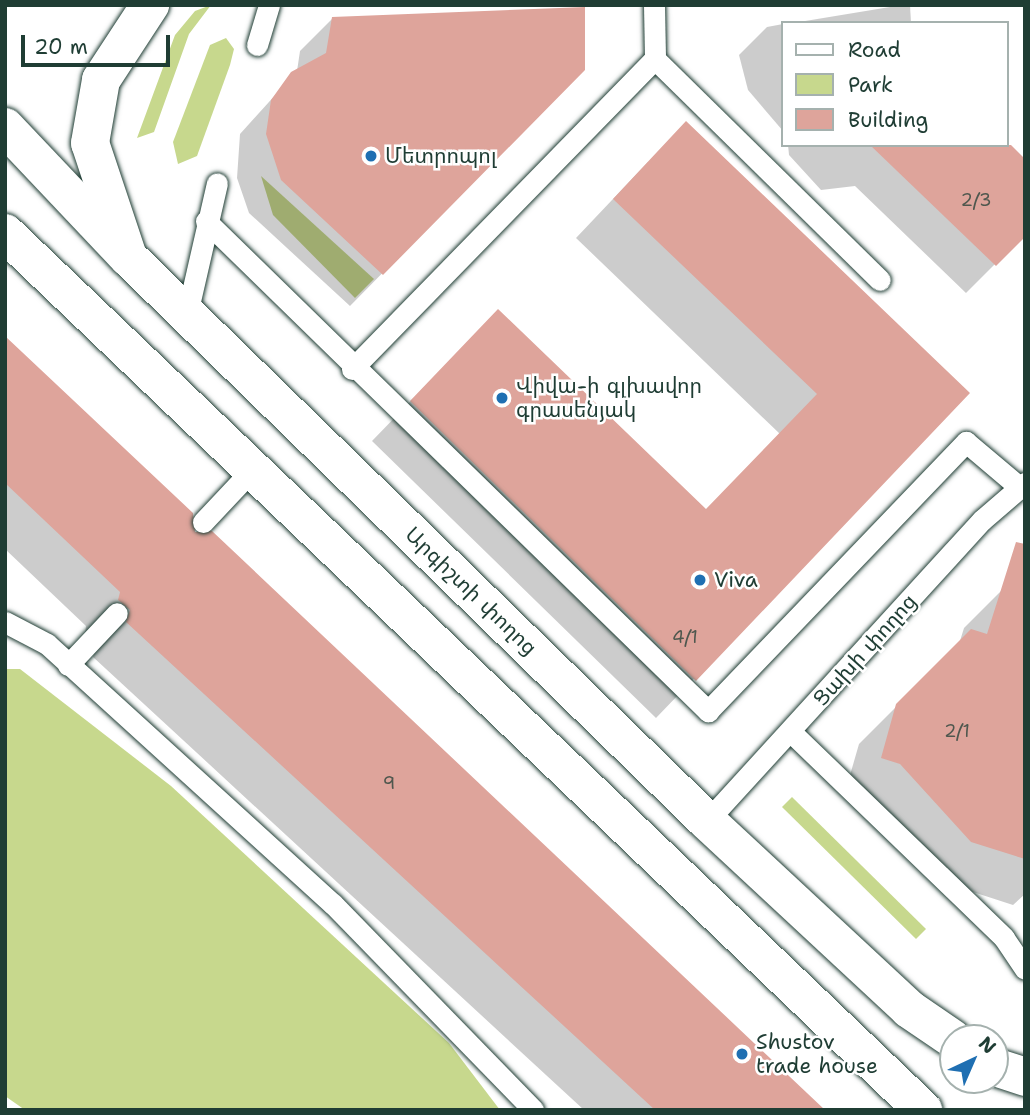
<!DOCTYPE html>
<html>
<head>
<meta charset="utf-8">
<style>
	body { margin:0 }
	#map { position:relative; width:1030px; height:1115px; overflow:hidden; background:#fff; font-family:"Shantell Sans","Noto Sans Armenian",sans-serif }
	div>[style] { position:absolute }
	[style*='--x'] { left:calc(var(--x)*1px); top:calc(var(--y)*1px); width:calc(var(--w)*1px); rotate:calc(var(--a)*1deg) }
	.green>* { inset:0; background:#c7d88d }
	.shadow>* { inset:0; background:#0003 }
	.building>* { inset:0; background:#dea49b }
	.roads { filter:drop-shadow(0 0 2px #1f3d34) drop-shadow(0 0 2px #1f3d34) }
	.lane>* { height:21px; margin:-10.5px; padding:0 10.5px; transform-origin:10.5px; border-radius:10.5px; background:#fff }
	.primary>* { height:38px; margin:-19px; padding:0 19px; transform-origin:19px; border-radius:19px; background:#fff }
	.highway>* { height:38px; margin:-19px; padding:0 19px; transform-origin:19px; border-radius:19px; background:#fff }
	.dots>* { width:19px; height:19px; translate:-50% -50%; box-sizing:border-box; border:4px solid #fff; border-radius:50% }
	span { translate:-50% -50%; white-space:nowrap; text-align:center; line-height:1.15; -webkit-text-stroke:5px #fff; paint-order:stroke }
	.number-label { font-size:18px; color:#4f574e }
	.number-label span { -webkit-text-stroke-width:0 }
	.poi-label { font-size:21px; color:#1f3d34 }
	.left { translate:0 -50%; text-align:left }
	.street-label { font-size:21px; color:#1f3d34 }
	.frame { position:absolute; inset:0; border:7px solid #1f3d34; pointer-events:none }
	.legend { position:absolute; left:781px; top:21px; width:228px; height:126px; box-sizing:border-box; background:#fff; border:2px solid #a5b1ae; margin:0; padding:9px 12px; list-style:none; font-size:21px; color:#1f3d34 }
	.legend li { display:flex; align-items:center; gap:14px; height:35px }
	.legend b { width:35px; border:2px solid #a5b1ae }
	.north { position:absolute; left:939px; top:1024px; width:70px; height:70px; box-sizing:border-box; background:#fff; border:2px solid #a5b1ae; border-radius:50%; rotate:44deg; font-size:19px; font-weight:700; line-height:28px; text-align:center; color:#1f3d34 }
	.north::after { content:''; display:block; margin:auto; width:24px; height:32px; background:#1f6fb2; clip-path:polygon(50% 0,100% 100%,50% 72%,0 100%) }
	.scale { position:absolute; left:21px; top:35px; width:149px; height:32px; box-sizing:border-box; border:4px solid #1f3d34; border-top:0; padding-left:9px; font-size:21px; line-height:24px; white-space:nowrap; color:#1f3d34; -webkit-text-stroke:5px #fff; paint-order:stroke }
</style>
</head>
<body>
<div id="map">
	<div class="green">
		<div style="clip-path:polygon(211px 5px,189px 34px,154px 132px,137px 138px,175px 35px,195px 11px)"></div>
		<div style="clip-path:polygon(226px 38px,234px 49px,230px 65px,197px 156px,178px 164px,173px 142px,210px 45px)"></div>
		<div style="clip-path:polygon(261px 176px,374px 279px,355px 298px,273px 215px)"></div>
		<div style="clip-path:polygon(5px 669px,20px 669px,171px 786px,449px 1043px,500px 1110px,25px 1110px,5px 1096px)"></div>
		<div style="clip-path:polygon(792px 797px,926px 929px,916px 939px,782px 807px)"></div>
	</div>
	<div class="shadow">
		<div style="clip-path:polygon(902px 5px,910px 5px,911px 23px,793px 23px)"></div>
		<div style="clip-path:polygon(332px 19px,583px 69px,350px 306px,249px 213px,237px 178px,240px 134px,297px 71px,300px 51px)"></div>
		<div style="clip-path:polygon(783px 24px,783px 131px,748px 90px,739px 55px,767px 27px)"></div>
		<div style="clip-path:polygon(1007px 144px,1025px 161px,1025px 234px,966px 293px,855px 186px,821px 190px,789px 155px,788px 145px)"></div>
		<div style="clip-path:polygon(648px 162px,968px 394px,656px 718px,372px 441px,460px 350px,706px 510px,780px 434px,576px 238px)"></div>
		<div style="clip-path:polygon(5px 338px,193px 534px,822px 1110px,584px 1110px,93px 657px,96px 645px,85px 635px,86px 626px,5px 549px)"></div>
		<div style="clip-path:polygon(1002px 590px,1025px 598px,1025px 894px,1013px 905px,933px 879px,844px 796px,859px 744px,959px 644px,964px 628px)"></div>
	</div>
	<div class="building">
		<div style="clip-path:polygon(585px 7px,585px 70px,383px 275px,281px 180px,266px 134px,271px 100px,291px 72px,326px 53px,332px 17px)"></div>
		<div style="clip-path:polygon(686px 121px,970px 393px,696px 681px,410px 401px,498px 309px,706px 509px,817px 394px,613px 199px)"></div>
		<div style="clip-path:polygon(870px 145px,1011px 145px,1025px 159px,1025px 237px,996px 266px)"></div>
		<div style="clip-path:polygon(5px 336px,193px 513px,195px 532px,212px 531px,825px 1110px,655px 1110px,126px 622px,130px 610px,118px 600px,120px 592px,5px 483px)"></div>
		<div style="clip-path:polygon(1016px 542px,1025px 544px,1025px 859px,971px 842px,900px 764px,881px 758px,896px 704px,971px 629px,987px 634px)"></div>
	</div>
	<div class="roads">
		<div class="lane">
			<div style="--x:654;--y:5;--w:54;--a:88.9"></div>
			<div style="--x:655;--y:59;--w:315;--a:44.5"></div>
			<div style="--x:257;--y:45;--w:42;--a:-73.3"></div>
			<div style="--x:206;--y:221;--w:702;--a:44.31"></div>
			<div style="--x:708;--y:711;--w:373;--a:-46.2"></div>
			<div style="--x:966;--y:442;--w:68;--a:40.2"></div>
			<div style="--x:187;--y:314;--w:134;--a:-77.1"></div>
			<div style="--x:352;--y:369;--w:433;--a:-45.7"></div>
			<div style="--x:203;--y:522;--w:69;--a:-46.8"></div>
			<div style="--x:5;--y:622;--w:47;--a:27.6"></div>
			<div style="--x:47;--y:644;--w:387;--a:42.3"></div>
			<div style="--x:333;--y:904;--w:287;--a:45.8"></div>
			<div style="--x:68;--y:665;--w:71;--a:-46.7"></div>
			<div style="--x:791;--y:732;--w:296;--a:44"></div>
			<div style="--x:1004;--y:938;--w:37;--a:56"></div>
			<div style="--x:707;--y:821;--w:408;--a:-47.6"></div>
			<div style="--x:982;--y:520;--w:57;--a:-40.7"></div>
		</div>
		<div class="primary">
			<div style="--x:5;--y:127;--w:179;--a:46.6"></div>
			<div style="--x:128;--y:257;--w:808;--a:44.25"></div>
			<div style="--x:707;--y:821;--w:276;--a:42.9"></div>
			<div style="--x:909;--y:1009;--w:53;--a:34.3"></div>
			<div style="--x:5;--y:233;--w:1270;--a:43.69"></div>
			<div style="--x:995;--y:1067;--w:32;--a:18"></div>
		</div>
		<div class="highway">
			<div style="--x:128;--y:257;--w:120;--a:-108.4"></div>
			<div style="--x:90;--y:143;--w:64;--a:-80.1"></div>
			<div style="--x:101;--y:80;--w:90;--a:-56.8"></div>
		</div>
	</div>
	<div class="dots">
		<div style="left:371px;top:156px;background:#1f6fb2"></div>
		<div style="left:502px;top:398px;background:#1f6fb2"></div>
		<div style="left:700px;top:580px;background:#1f6fb2"></div>
		<div style="left:742px;top:1054px;background:#1f6fb2"></div>
	</div>
	<div class="number-label">
		<span style="left:976px;top:200px">2/3</span>
		<span style="left:685px;top:637px">4/1</span>
		<span style="left:957px;top:731px">2/1</span>
		<span style="left:389px;top:783px">9</span>
	</div>
	<div class="poi-label">
		<span class="left" style="left:385px;top:156px">Մետրոպոլ</span>
		<span class="left" style="left:516px;top:398px">Վիվա-ի գլխավոր<br>գրասենյակ</span>
		<span class="left" style="left:714px;top:580px">Viva</span>
		<span class="left" style="left:756px;top:1054px">Shustov<br>trade house</span>
	</div>
	<div class="street-label">
		<span style="left:471px;top:591px;rotate:44deg">Արգիշտի փողոց</span>
		<span style="left:865px;top:650px;rotate:-48deg">Ցախի փողոց</span>
	</div>
	<div class="frame"></div>
	<ul class="legend">
	<li><b style="height:9px;background:#fff"></b>Road</li>
	<li><b style="height:19px;background:#c7d88d"></b>Park</li>
	<li><b style="height:19px;background:#dea49b"></b>Building</li>
	</ul>
	<div class="north">N</div>
	<div class="scale">20 m</div>
</div>
</body>
</html>
